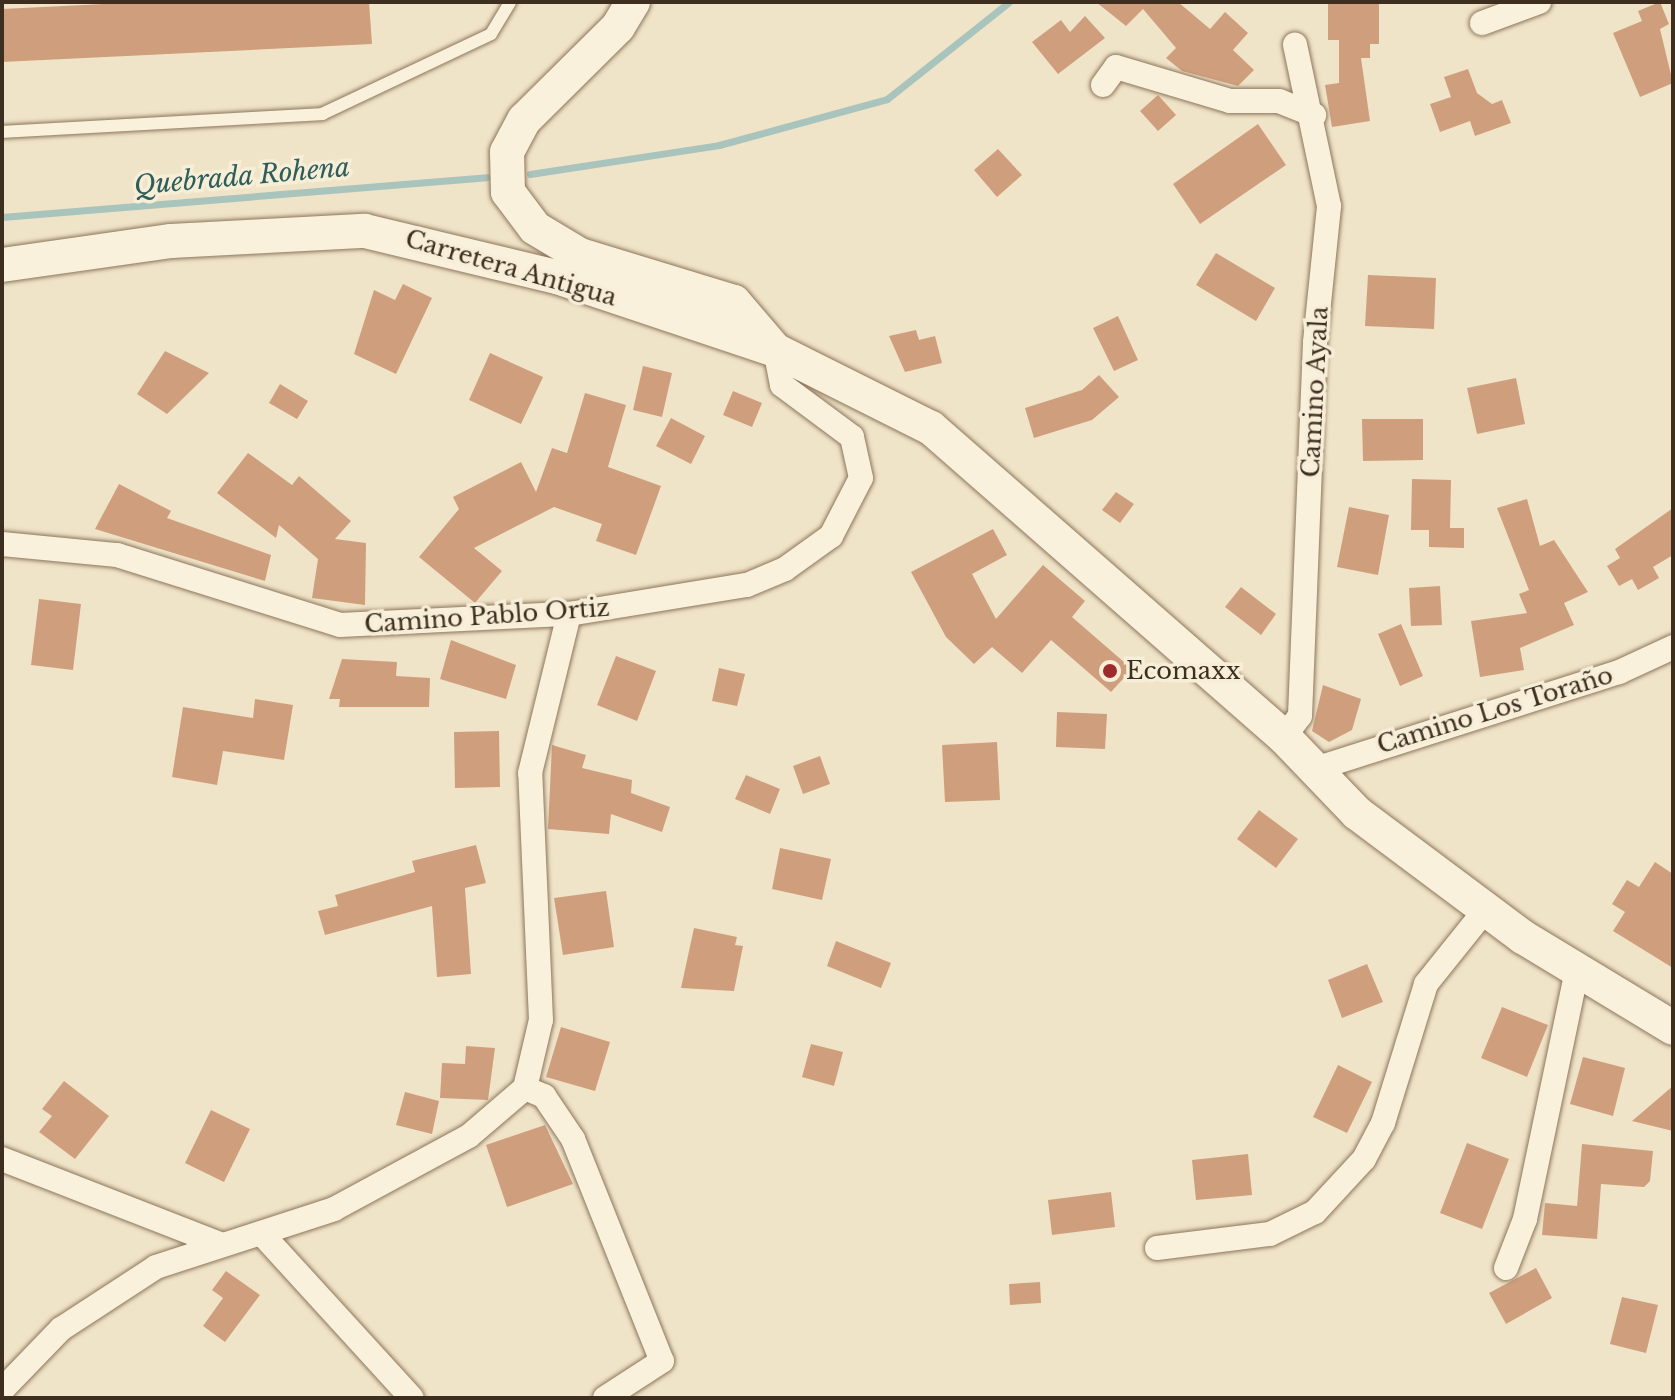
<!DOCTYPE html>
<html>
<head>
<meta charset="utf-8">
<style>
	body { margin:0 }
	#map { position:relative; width:1675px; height:1400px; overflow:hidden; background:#f0e4c8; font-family:"Libre Baskerville",serif }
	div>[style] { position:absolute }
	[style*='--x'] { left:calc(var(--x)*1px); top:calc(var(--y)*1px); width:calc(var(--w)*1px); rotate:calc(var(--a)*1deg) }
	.stream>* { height:7px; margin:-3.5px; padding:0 3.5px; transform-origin:3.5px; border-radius:3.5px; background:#a9c4bc }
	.building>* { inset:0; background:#cf9f7d }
	.roads { filter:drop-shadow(0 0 2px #8d765c) drop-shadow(0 0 2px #8d765c) }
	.lane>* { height:12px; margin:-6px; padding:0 6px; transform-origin:6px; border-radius:6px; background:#faf1dc }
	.street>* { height:24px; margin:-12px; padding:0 12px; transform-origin:12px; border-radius:12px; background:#faf1dc }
	.secondary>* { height:34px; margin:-17px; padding:0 17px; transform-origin:17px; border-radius:17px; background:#faf1dc }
	.dots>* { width:22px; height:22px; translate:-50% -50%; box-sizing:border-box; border:4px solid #f7eed8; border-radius:50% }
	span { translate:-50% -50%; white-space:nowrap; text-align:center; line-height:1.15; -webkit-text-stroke:7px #f7eed8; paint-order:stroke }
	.street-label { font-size:24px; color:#3d2e20 }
	.poi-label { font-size:24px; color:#3d2e20 }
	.left { translate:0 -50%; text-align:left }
	.water-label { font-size:26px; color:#2f5d5a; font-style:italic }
	.frame { position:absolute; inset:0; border:4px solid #3d2e20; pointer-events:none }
</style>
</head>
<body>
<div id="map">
	<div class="stream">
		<div style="--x:530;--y:174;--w:191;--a:-8.7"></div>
		<div style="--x:719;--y:145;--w:174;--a:-15.3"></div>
		<div style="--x:887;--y:99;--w:156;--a:-38.5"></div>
		<div style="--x:2;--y:217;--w:486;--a:-4.7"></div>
	</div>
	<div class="building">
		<div style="clip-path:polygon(144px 2px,369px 2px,372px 44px,2px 62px,2px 9px)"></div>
		<div style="clip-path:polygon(1096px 2px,1178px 2px,1210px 29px,1225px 12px,1248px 33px,1233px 50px,1254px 70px,1238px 86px,1182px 71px,1166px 58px,1176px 48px,1143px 9px,1126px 26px)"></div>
		<div style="clip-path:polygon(1328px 2px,1379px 2px,1379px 44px,1370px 44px,1370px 58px,1361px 58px,1370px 121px,1332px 127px,1325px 85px,1339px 83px,1339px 40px,1328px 40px)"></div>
		<div style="clip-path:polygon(1660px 2px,1669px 24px,1660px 29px,1673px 83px,1640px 97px,1613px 33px,1642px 21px,1638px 11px)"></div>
		<div style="clip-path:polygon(1085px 16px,1105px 38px,1058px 74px,1032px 42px,1061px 20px,1070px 32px)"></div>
		<div style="clip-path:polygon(1468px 69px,1477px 93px,1492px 104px,1502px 100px,1511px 123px,1475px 136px,1470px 121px,1440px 132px,1430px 104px,1451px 97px,1444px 77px)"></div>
		<div style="clip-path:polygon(1158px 95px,1176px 115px,1158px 131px,1140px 111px)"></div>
		<div style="clip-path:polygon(1258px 124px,1286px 165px,1200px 224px,1173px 184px)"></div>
		<div style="clip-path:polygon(998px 149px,1022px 175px,997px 197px,974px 170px)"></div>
		<div style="clip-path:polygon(1216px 253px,1275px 288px,1256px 321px,1196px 285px)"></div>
		<div style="clip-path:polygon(1368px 275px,1436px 278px,1434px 329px,1365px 326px)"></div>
		<div style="clip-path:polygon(403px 284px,432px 298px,396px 374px,354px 354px,374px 290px,395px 300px)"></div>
		<div style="clip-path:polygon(1118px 316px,1138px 360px,1114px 371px,1093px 328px)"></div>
		<div style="clip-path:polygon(916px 330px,919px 340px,935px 336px,942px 363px,905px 372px,889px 336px)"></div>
		<div style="clip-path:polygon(165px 351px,209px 373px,167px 414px,137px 394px)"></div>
		<div style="clip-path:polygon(490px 353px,543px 377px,521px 424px,469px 400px)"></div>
		<div style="clip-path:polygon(643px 366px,672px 373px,662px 417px,633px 410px)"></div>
		<div style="clip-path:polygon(1099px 375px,1119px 397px,1092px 420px,1034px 438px,1025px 408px,1082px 390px)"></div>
		<div style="clip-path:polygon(1516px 378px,1525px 424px,1477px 434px,1467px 388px)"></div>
		<div style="clip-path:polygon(280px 384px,308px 401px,297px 419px,269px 403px)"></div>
		<div style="clip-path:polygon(733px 391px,762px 403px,752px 427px,723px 415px)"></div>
		<div style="clip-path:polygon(585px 393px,626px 405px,608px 467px,661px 486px,636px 555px,596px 541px,602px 524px,554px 507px,474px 548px,502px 571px,475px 603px,419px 557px,459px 509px,453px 497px,521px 462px,536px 492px,552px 448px,567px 453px)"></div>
		<div style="clip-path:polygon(671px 418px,705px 436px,691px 464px,656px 446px)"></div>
		<div style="clip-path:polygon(1362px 419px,1423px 419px,1423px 460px,1363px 461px)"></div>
		<div style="clip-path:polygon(248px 453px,292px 485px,299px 476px,351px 521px,335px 539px,366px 543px,365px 605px,312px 598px,318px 559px,279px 525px,276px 538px,217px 493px)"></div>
		<div style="clip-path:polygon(1412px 479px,1451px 480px,1450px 528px,1464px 528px,1464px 548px,1429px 547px,1429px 530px,1411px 530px)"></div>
		<div style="clip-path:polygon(119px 484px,171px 511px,167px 518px,271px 555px,265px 581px,95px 529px)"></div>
		<div style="clip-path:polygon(1116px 492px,1134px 504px,1120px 523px,1102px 510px)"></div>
		<div style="clip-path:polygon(1527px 499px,1540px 546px,1554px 540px,1588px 592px,1564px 603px,1574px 625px,1520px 648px,1524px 670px,1480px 677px,1471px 621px,1527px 613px,1519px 594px,1529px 590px,1497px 508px)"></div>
		<div style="clip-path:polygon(1349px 507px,1389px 515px,1378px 575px,1337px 567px)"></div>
		<div style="clip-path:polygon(1673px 508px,1673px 555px,1653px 567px,1659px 578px,1638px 590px,1632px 579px,1619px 586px,1607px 566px,1620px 558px,1615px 549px)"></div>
		<div style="clip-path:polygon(993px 529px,1007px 555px,972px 574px,996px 619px,1043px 565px,1085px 601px,1072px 617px,1132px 669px,1111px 692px,1051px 640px,1022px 673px,992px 647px,974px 664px,946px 637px,911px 572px)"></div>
		<div style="clip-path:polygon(1440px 586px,1442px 625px,1411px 626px,1409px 588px)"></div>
		<div style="clip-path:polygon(1241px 587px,1276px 614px,1261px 635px,1225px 607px)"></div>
		<div style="clip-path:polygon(39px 599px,81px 604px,73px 670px,31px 665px)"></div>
		<div style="clip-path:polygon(1401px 624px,1423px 676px,1400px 686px,1378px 634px)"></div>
		<div style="clip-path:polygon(451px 640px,516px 665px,506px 699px,440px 679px)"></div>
		<div style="clip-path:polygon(616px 656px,656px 671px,637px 721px,597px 705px)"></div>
		<div style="clip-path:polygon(342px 659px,397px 662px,396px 676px,430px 678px,429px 707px,339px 707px,340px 699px,329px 699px)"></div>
		<div style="clip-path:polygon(719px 668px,745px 674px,737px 706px,712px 701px)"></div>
		<div style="clip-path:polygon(1323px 685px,1361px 699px,1352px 730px,1329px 742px,1312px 731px)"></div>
		<div style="clip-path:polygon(255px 699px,293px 705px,284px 760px,223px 751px,217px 785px,172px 777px,183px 707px,253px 718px)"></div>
		<div style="clip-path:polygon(1057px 712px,1107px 714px,1105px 749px,1056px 747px)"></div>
		<div style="clip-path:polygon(499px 731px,500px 787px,455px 788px,454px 732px)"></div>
		<div style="clip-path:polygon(997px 742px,1000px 800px,945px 802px,942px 745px)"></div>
		<div style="clip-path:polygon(552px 745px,586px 755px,582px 768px,632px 780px,631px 793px,670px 807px,662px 832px,611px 814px,609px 834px,548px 829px)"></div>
		<div style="clip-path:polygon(820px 756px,830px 784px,803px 794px,793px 766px)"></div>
		<div style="clip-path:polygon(746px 775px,780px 789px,770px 814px,735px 799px)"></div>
		<div style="clip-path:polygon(1259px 810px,1298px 839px,1276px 868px,1237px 839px)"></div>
		<div style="clip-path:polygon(476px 845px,486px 883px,465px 888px,471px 974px,437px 977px,432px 906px,325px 935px,318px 911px,338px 906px,335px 895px,415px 872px,412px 861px)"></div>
		<div style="clip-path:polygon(780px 848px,831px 859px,822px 900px,772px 889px)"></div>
		<div style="clip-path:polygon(1655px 862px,1673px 874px,1673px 968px,1613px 931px,1625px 912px,1612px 904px,1627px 880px,1639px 887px)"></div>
		<div style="clip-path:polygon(606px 891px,614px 947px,563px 955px,554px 898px)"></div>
		<div style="clip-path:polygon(694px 928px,737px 937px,735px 945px,743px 946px,734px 991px,681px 988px)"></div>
		<div style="clip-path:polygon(836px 941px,891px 963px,881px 988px,827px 966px)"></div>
		<div style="clip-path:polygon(1367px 964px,1383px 1002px,1342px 1018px,1328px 980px)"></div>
		<div style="clip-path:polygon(1502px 1007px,1548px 1025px,1527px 1077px,1481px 1058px)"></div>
		<div style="clip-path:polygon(561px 1027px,610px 1042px,595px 1091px,546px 1077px)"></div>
		<div style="clip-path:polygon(811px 1044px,843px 1052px,834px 1086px,802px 1077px)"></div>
		<div style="clip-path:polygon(466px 1046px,495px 1048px,488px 1100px,440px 1098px,442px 1063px,465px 1064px)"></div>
		<div style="clip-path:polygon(1583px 1057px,1625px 1068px,1613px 1116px,1570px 1104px)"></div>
		<div style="clip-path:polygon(1338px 1065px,1372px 1082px,1347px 1133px,1313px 1117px)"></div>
		<div style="clip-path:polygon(64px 1081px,109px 1116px,75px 1159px,39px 1132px,52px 1116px,42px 1109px)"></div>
		<div style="clip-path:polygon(1673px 1086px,1673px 1131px,1632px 1121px)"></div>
		<div style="clip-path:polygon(405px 1092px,439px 1101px,432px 1134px,396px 1125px)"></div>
		<div style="clip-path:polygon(211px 1110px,250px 1129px,224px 1182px,185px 1163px)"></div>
		<div style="clip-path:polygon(545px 1125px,573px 1184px,507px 1207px,486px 1145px)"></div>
		<div style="clip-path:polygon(1467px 1143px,1509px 1159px,1482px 1229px,1440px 1213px)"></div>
		<div style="clip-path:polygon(1582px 1144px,1653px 1151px,1650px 1181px,1644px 1187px,1601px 1184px,1597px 1239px,1542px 1235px,1545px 1203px,1577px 1206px)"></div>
		<div style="clip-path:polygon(1248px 1154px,1252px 1195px,1196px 1200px,1192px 1160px)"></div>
		<div style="clip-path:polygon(1111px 1192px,1115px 1227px,1052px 1235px,1048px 1200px)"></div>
		<div style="clip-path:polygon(1536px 1268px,1552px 1298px,1506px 1324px,1489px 1293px)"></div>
		<div style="clip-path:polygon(226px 1271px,260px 1295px,225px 1342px,203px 1326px,223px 1298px,212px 1290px)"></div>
		<div style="clip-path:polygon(1040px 1282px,1041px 1303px,1010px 1305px,1009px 1284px)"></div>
		<div style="clip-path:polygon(1622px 1297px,1658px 1305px,1646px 1353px,1610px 1344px)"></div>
	</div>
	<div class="roads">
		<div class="lane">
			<div style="--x:2;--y:132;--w:321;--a:-3.2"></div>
			<div style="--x:322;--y:114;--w:187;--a:-25.3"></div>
			<div style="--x:491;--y:34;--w:37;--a:-59"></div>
		</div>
		<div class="street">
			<div style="--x:1482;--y:23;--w:61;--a:-20.2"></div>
			<div style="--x:1103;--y:85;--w:22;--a:-54"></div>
			<div style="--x:1116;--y:67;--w:119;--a:16.6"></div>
			<div style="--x:1230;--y:101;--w:49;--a:0"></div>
			<div style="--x:1279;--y:101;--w:38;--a:22"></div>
			<div style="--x:2;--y:544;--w:116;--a:5.5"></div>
			<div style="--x:117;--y:555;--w:234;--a:17.4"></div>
			<div style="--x:340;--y:625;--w:229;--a:-2.8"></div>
			<div style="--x:569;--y:614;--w:180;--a:-9.3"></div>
			<div style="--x:747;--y:585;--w:41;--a:-22.8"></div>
			<div style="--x:785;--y:569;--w:57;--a:-35.7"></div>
			<div style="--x:831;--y:536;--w:65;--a:-62.7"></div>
			<div style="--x:861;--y:478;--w:42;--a:-102.4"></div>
			<div style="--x:852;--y:437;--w:87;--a:-143.4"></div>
			<div style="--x:782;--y:385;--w:36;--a:-101"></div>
			<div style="--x:1284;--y:737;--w:26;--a:-53"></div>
			<div style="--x:1300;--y:716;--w:374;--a:-87.7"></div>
			<div style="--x:1315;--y:342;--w:137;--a:-84.1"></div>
			<div style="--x:1329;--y:206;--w:165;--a:-101.9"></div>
			<div style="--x:1315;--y:769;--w:319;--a:-17.7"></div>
			<div style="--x:1619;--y:672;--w:60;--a:-24.8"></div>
			<div style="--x:525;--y:1088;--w:21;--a:23"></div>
			<div style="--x:544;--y:1096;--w:52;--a:56"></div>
			<div style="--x:573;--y:1139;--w:239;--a:68.2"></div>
			<div style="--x:662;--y:1361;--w:68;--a:147"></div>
			<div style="--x:2;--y:1159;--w:234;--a:21.3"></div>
			<div style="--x:262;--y:1234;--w:222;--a:47.6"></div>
			<div style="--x:1157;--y:1248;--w:114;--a:-7.1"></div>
			<div style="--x:1270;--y:1234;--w:50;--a:-26.1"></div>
			<div style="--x:1315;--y:1212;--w:72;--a:-47.2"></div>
			<div style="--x:1364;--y:1159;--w:41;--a:-62.2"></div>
			<div style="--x:1383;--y:1123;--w:145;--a:-72.8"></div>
			<div style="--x:1426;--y:984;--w:96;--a:-51.3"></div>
			<div style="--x:1506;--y:1268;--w:53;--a:-68.8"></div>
			<div style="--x:1525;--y:1219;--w:254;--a:-78.2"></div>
			<div style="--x:2;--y:1390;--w:85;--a:-46"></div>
			<div style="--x:61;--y:1329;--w:113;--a:-33.1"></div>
			<div style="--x:156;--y:1267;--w:187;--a:-18"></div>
			<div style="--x:334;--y:1209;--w:153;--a:-28.4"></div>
			<div style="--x:469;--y:1136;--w:74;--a:-40.6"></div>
			<div style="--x:525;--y:1088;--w:70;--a:-76.8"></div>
			<div style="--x:541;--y:1020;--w:247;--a:-92.5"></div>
			<div style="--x:530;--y:773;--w:164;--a:-76.2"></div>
		</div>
		<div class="secondary">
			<div style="--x:633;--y:2;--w:29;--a:121"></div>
			<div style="--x:618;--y:27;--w:132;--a:135.3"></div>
			<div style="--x:524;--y:120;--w:36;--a:118"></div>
			<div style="--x:507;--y:152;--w:40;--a:88.6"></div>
			<div style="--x:508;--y:192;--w:45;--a:53.1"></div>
			<div style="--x:535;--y:228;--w:52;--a:31"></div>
			<div style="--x:580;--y:255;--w:161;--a:17"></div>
			<div style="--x:734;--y:302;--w:63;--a:49.5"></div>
			<div style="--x:775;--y:350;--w:174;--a:26.6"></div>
			<div style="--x:931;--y:428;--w:469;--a:41.2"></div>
			<div style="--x:1284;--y:737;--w:105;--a:46.2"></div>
			<div style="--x:1357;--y:813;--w:207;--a:36.8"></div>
			<div style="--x:1523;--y:937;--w:175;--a:31.2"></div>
			<div style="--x:2;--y:265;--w:171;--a:-8.1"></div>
			<div style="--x:171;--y:241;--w:194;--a:-3"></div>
			<div style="--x:365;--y:231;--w:197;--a:13.5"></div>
			<div style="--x:557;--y:277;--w:230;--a:18.5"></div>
		</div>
	</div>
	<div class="dots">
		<div style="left:1110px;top:671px;background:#9e2a2b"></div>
	</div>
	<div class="street-label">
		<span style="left:511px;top:268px;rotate:16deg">Carretera Antigua</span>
		<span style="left:1315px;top:392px;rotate:-87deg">Camino Ayala</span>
		<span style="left:487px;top:616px;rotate:-4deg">Camino Pablo Ortiz</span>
		<span style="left:1495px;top:710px;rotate:-17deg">Camino Los Toraño</span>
	</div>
	<div class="poi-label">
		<span class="left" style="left:1126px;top:671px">Ecomaxx</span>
	</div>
	<div class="water-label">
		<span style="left:242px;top:177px;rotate:-5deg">Quebrada Rohena</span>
	</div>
	<div class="frame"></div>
</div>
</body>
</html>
